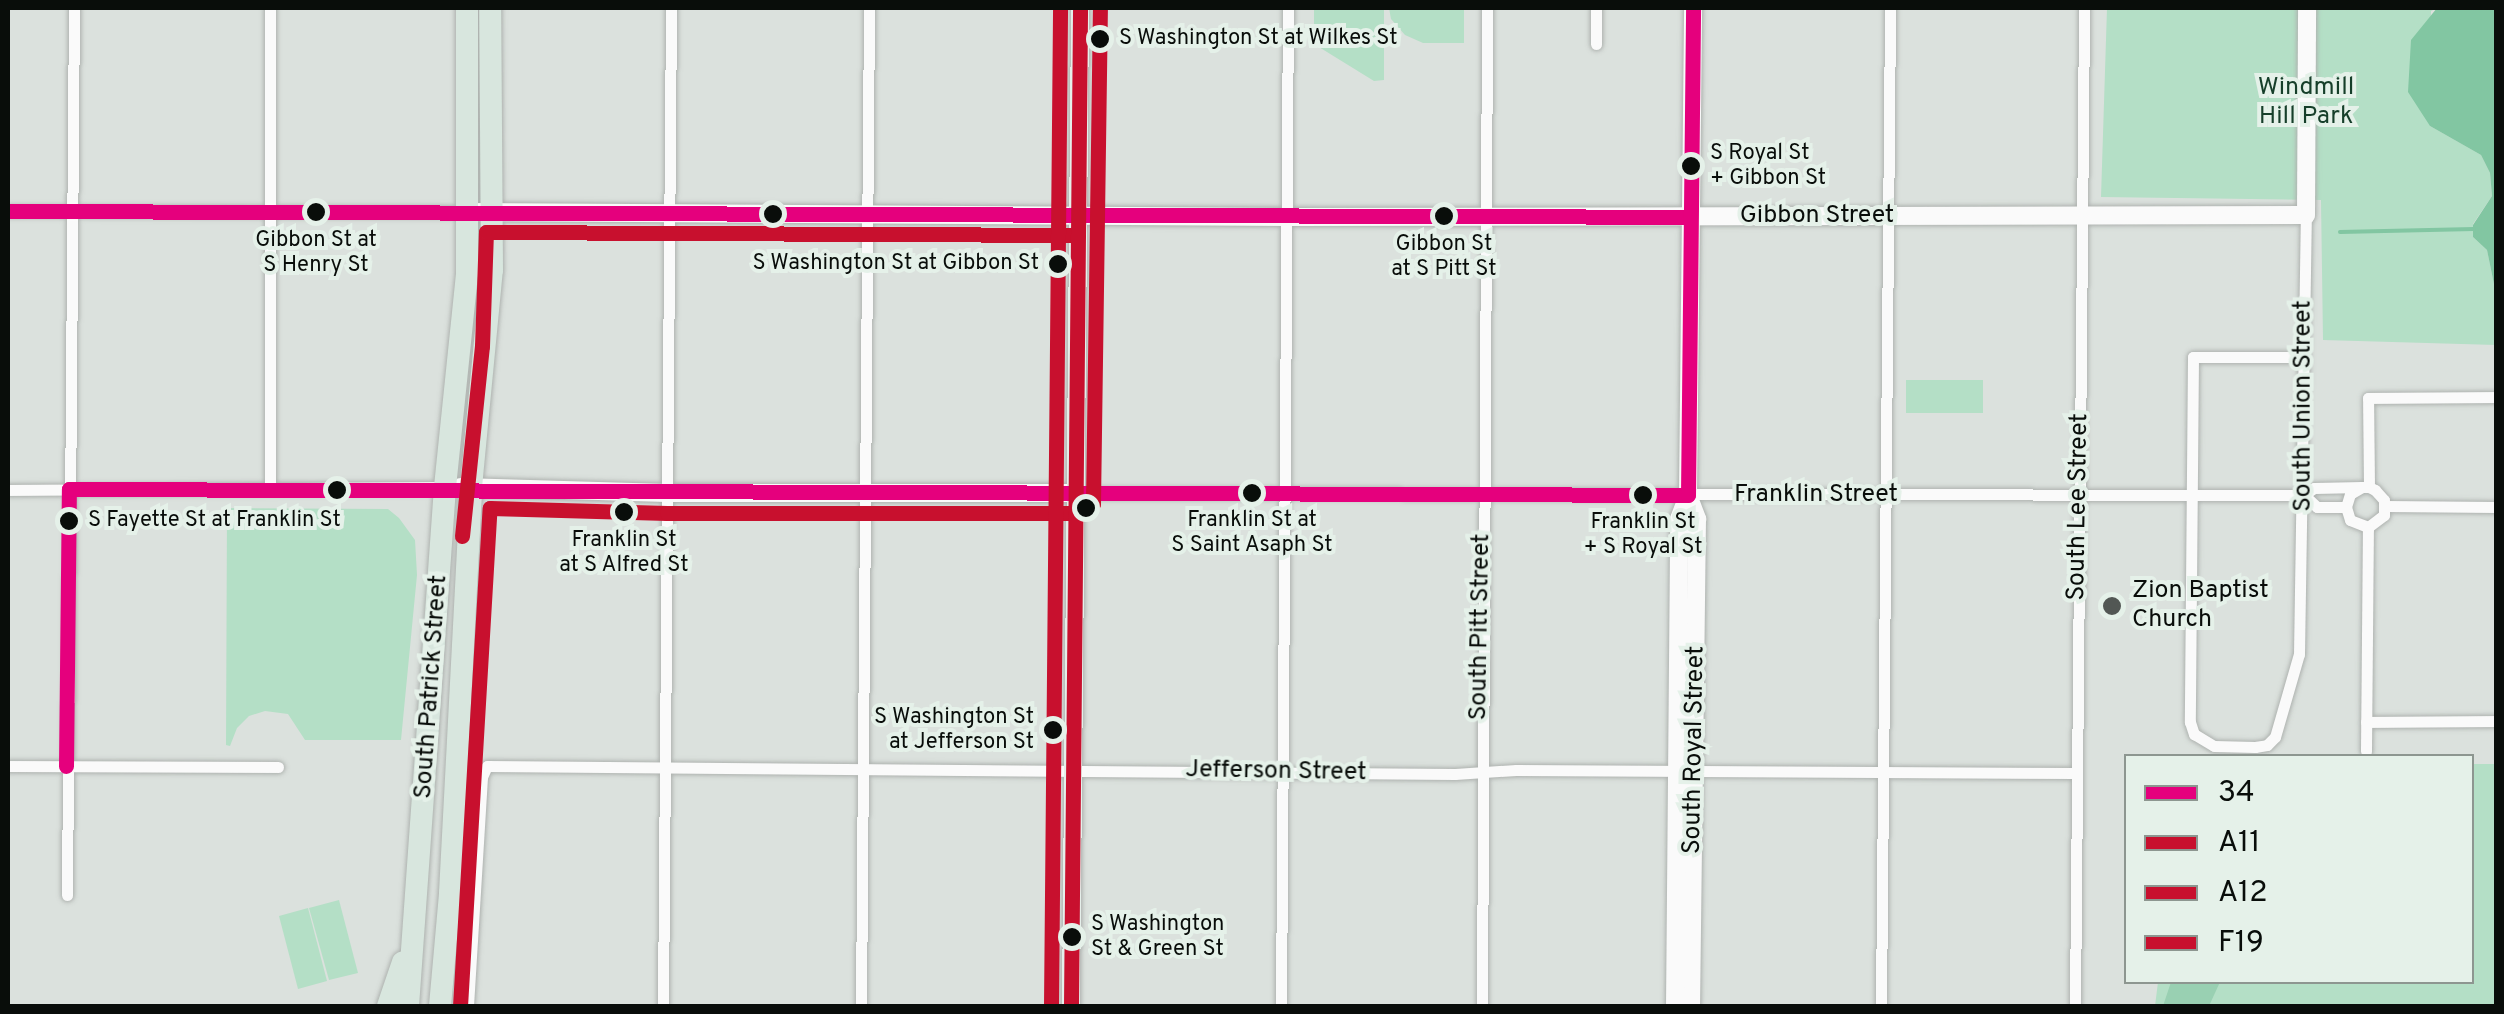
<!DOCTYPE html>
<html>
<head>
<meta charset="utf-8">
<style>
	body { margin:0 }
	#map { position:relative; width:2504px; height:1014px; overflow:hidden; background:#dbe1dd; font-family:Overpass,sans-serif }
	div>[style] { position:absolute }
	[style*='--x'] { left:calc(var(--x)*1px); top:calc(var(--y)*1px); width:calc(var(--w)*1px); rotate:calc(var(--a)*1deg) }
	.green>* { inset:0; background:#b4dfc6 }
	.forest>* { inset:0; background:#99d0b2 }
	.water>* { inset:0; background:#82c6a2 }
	.stream>* { height:4px; margin:-2px; padding:0 2px; transform-origin:2px; border-radius:2px; background:#82c6a2 }
	.roads { filter:drop-shadow(0 0 2px #aeb2af) drop-shadow(0 0 2px #aeb2af) }
	.street>* { height:11px; margin:-5.5px; padding:0 5.5px; transform-origin:5.5px; border-radius:5.5px; background:#fafafa }
	.secondary>* { height:18px; margin:-9px; padding:0 9px; transform-origin:9px; border-radius:9px; background:#fafafa }
	.primary>* { height:18px; margin:-9px; padding:0 9px; transform-origin:9px; border-radius:9px; background:#e5efea }
	.highway>* { height:22px; margin:-11px; padding:0 11px; transform-origin:11px; border-radius:11px; background:#d8e6de }
	.bus-1>* { height:15px; margin:-7.5px; padding:0 7.5px; transform-origin:7.5px; border-radius:7.5px; background:#e5007d }
	.bus-2>* { height:15px; margin:-7.5px; padding:0 7.5px; transform-origin:7.5px; border-radius:7.5px; background:#c8102e }
	.bus-3>* { height:15px; margin:-7.5px; padding:0 7.5px; transform-origin:7.5px; border-radius:7.5px; background:#c8102e }
	.bus-4>* { height:15px; margin:-7.5px; padding:0 7.5px; transform-origin:7.5px; border-radius:7.5px; background:#c8102e }
	.dots>* { width:28px; height:28px; translate:-50% -50%; box-sizing:border-box; border:5px solid #e5f1e9; border-radius:50% }
	span { translate:-50% -50%; white-space:nowrap; text-align:center; line-height:1.15; -webkit-text-stroke:8px #e5f1e9; paint-order:stroke }
	.bus-label { font-size:22px; color:#090d0a }
	.left { translate:0 -50%; text-align:left }
	.right { translate:-100% -50%; text-align:right }
	.park-label { font-size:25px; color:#163f2a }
	.street-label { font-size:25px; color:#090d0a }
	.poi-label { font-size:25px; color:#090d0a }
	.frame { position:absolute; inset:0; border:10px solid #090d0a; pointer-events:none }
	.legend { position:absolute; left:2124px; top:754px; width:350px; height:230px; box-sizing:border-box; background:#e5f1e9; border:2px solid #8d9690; margin:0; padding:12px 18px; list-style:none; font-size:30px; color:#090d0a }
	.legend li { display:flex; align-items:center; gap:20px; height:50px }
	.legend b { width:50px; border:2px solid #8d9690 }
</style>
</head>
<body>
<div id="map">
	<div class="green">
		<div style="clip-path:polygon(1314px 8px,1384px 8px,1384px 80px,1374px 81px,1314px 44px)"></div>
		<div style="clip-path:polygon(1389px 8px,1464px 8px,1464px 43px,1423px 43px,1405px 35px,1391px 19px)"></div>
		<div style="clip-path:polygon(2107px 8px,2437px 8px,2431px 11px,2430px 126px,2481px 155px,2490px 173px,2492px 196px,2473px 224px,2473px 237px,2487px 250px,2496px 294px,2496px 345px,2323px 340px,2321px 200px,2101px 197px)"></div>
		<div style="clip-path:polygon(1906px 380px,1983px 380px,1983px 413px,1906px 413px)"></div>
		<div style="clip-path:polygon(227px 508px,388px 509px,399px 518px,415px 540px,417px 575px,401px 740px,305px 740px,288px 714px,265px 711px,249px 716px,237px 728px,230px 746px,226px 745px)"></div>
		<div style="clip-path:polygon(2472px 764px,2496px 764px,2496px 1006px,2155px 1006px,2158px 982px,2472px 982px)"></div>
		<div style="clip-path:polygon(339px 900px,358px 973px,329px 980px,309px 908px)"></div>
		<div style="clip-path:polygon(308px 908px,327px 981px,298px 989px,279px 916px)"></div>
	</div>
	<div class="forest">
		<div style="clip-path:polygon(2171px 982px,2220px 982px,2209px 1006px,2163px 1006px)"></div>
	</div>
	<div class="water">
		<div style="clip-path:polygon(2437px 8px,2496px 8px,2496px 294px,2487px 250px,2473px 237px,2473px 225px,2492px 196px,2490px 173px,2481px 155px,2430px 126px,2408px 92px,2411px 40px)"></div>
	</div>
	<div class="stream">
		<div style="--x:2340;--y:232;--w:134;--a:-1.3"></div>
	</div>
	<div class="roads">
		<div class="street">
			<div style="--x:270;--y:8;--w:480;--a:90"></div>
			<div style="--x:1596;--y:44;--w:36;--a:-90"></div>
			<div style="--x:8;--y:211;--w:459;--a:0.1"></div>
			<div style="--x:2304;--y:357;--w:111;--a:180"></div>
			<div style="--x:2193;--y:357;--w:365;--a:90.5"></div>
			<div style="--x:2190;--y:722;--w:13;--a:72"></div>
			<div style="--x:2194;--y:734;--w:23;--a:31"></div>
			<div style="--x:2214;--y:746;--w:41;--a:1.4"></div>
			<div style="--x:2255;--y:747;--w:12;--a:-9"></div>
			<div style="--x:2267;--y:745;--w:11;--a:-45"></div>
			<div style="--x:2275;--y:737;--w:86;--a:-73.9"></div>
			<div style="--x:2299;--y:654;--w:439;--a:-89.1"></div>
			<div style="--x:2369;--y:487;--w:89;--a:-90.6"></div>
			<div style="--x:2368;--y:398;--w:128;--a:-0.4"></div>
			<div style="--x:8;--y:490;--w:437;--a:-0.4"></div>
			<div style="--x:1076;--y:493;--w:1228;--a:0.09"></div>
			<div style="--x:2385;--y:506;--w:111;--a:0.5"></div>
			<div style="--x:2346;--y:507;--w:29;--a:180"></div>
			<div style="--x:2317;--y:507;--w:18;--a:-137"></div>
			<div style="--x:2304;--y:495;--w:12;--a:-35"></div>
			<div style="--x:2314;--y:488;--w:48;--a:-1.2"></div>
			<div style="--x:2362;--y:487;--w:7;--a:0"></div>
			<div style="--x:2369;--y:487;--w:7;--a:27"></div>
			<div style="--x:2375;--y:490;--w:13;--a:48"></div>
			<div style="--x:2384;--y:500;--w:15;--a:90"></div>
			<div style="--x:2384;--y:515;--w:20;--a:143"></div>
			<div style="--x:2368;--y:527;--w:19;--a:-159"></div>
			<div style="--x:2350;--y:520;--w:14;--a:-107"></div>
			<div style="--x:2346;--y:507;--w:14;--a:-73"></div>
			<div style="--x:2350;--y:494;--w:14;--a:-30"></div>
			<div style="--x:2366;--y:722;--w:130;--a:-0.4"></div>
			<div style="--x:2366;--y:751;--w:224;--a:-89.5"></div>
			<div style="--x:8;--y:766;--w:270;--a:0.2"></div>
			<div style="--x:67;--y:895;--w:887;--a:-89.55"></div>
			<div style="--x:468;--y:1006;--w:229;--a:-86.5"></div>
			<div style="--x:482;--y:777;--w:12;--a:-66"></div>
			<div style="--x:487;--y:766;--w:968;--a:0.47"></div>
			<div style="--x:1455;--y:774;--w:61;--a:-3.8"></div>
			<div style="--x:1516;--y:770;--w:560;--a:0.31"></div>
			<div style="--x:663;--y:1006;--w:998;--a:-89.54"></div>
			<div style="--x:861;--y:1006;--w:998;--a:-89.54"></div>
			<div style="--x:1281;--y:1006;--w:998;--a:-89.6"></div>
			<div style="--x:1482;--y:1006;--w:998;--a:-89.71"></div>
			<div style="--x:1881;--y:1006;--w:998;--a:-89.48"></div>
			<div style="--x:2075;--y:1006;--w:998;--a:-89.48"></div>
		</div>
		<div class="secondary">
			<div style="--x:467;--y:212;--w:820;--a:0.35"></div>
			<div style="--x:1287;--y:217;--w:1019;--a:-0.11"></div>
			<div style="--x:2306;--y:215;--w:207;--a:-89.7"></div>
			<div style="--x:461;--y:487;--w:206;--a:1.7"></div>
			<div style="--x:667;--y:493;--w:409;--a:0"></div>
			<div style="--x:1688;--y:495;--w:26;--a:69"></div>
			<div style="--x:1697;--y:519;--w:487;--a:90.7"></div>
			<div style="--x:1675;--y:1006;--w:487;--a:-89.5"></div>
			<div style="--x:1679;--y:519;--w:26;--a:-69"></div>
			<div style="--x:1688;--y:495;--w:487;--a:-89.4"></div>
		</div>
		<div class="primary">
			<div style="--x:1071;--y:1006;--w:998;--a:-89.48"></div>
		</div>
		<div class="highway">
			<div style="--x:388;--y:1006;--w:46;--a:-71.2"></div>
			<div style="--x:408;--y:1006;--w:520;--a:-85.92"></div>
			<div style="--x:445;--y:487;--w:215;--a:-84.1"></div>
			<div style="--x:467;--y:273;--w:265;--a:-90"></div>
			<div style="--x:440;--y:1006;--w:113;--a:-84.9"></div>
			<div style="--x:450;--y:893;--w:407;--a:-87"></div>
			<div style="--x:471;--y:487;--w:218;--a:-84.5"></div>
			<div style="--x:492;--y:270;--w:262;--a:-90.4"></div>
		</div>
	</div>
	<div class="bus-1">
		<div style="--x:8;--y:211;--w:1682;--a:0.2"></div>
		<div style="--x:66;--y:766;--w:277;--a:-89.4"></div>
		<div style="--x:69;--y:489;--w:1619;--a:0.21"></div>
		<div style="--x:1688;--y:495;--w:487;--a:-89.4"></div>
	</div>
	<div class="bus-2">
		<div style="--x:462;--y:536;--w:191;--a:-84"></div>
		<div style="--x:482;--y:346;--w:114;--a:-88"></div>
		<div style="--x:486;--y:232;--w:592;--a:0.29"></div>
		<div style="--x:460;--y:1006;--w:499;--a:-86.6"></div>
		<div style="--x:490;--y:508;--w:177;--a:1.6"></div>
		<div style="--x:667;--y:513;--w:409;--a:0"></div>
		<div style="--x:1076;--y:513;--w:19;--a:-28"></div>
		<div style="--x:1093;--y:504;--w:496;--a:-89.2"></div>
	</div>
	<div class="bus-3">
		<div style="--x:1071;--y:1006;--w:998;--a:-89.48"></div>
	</div>
	<div class="bus-4">
		<div style="--x:1051;--y:1006;--w:998;--a:-89.48"></div>
	</div>
	<div class="dots">
		<div style="left:1100px;top:39px;background:#090d0a"></div>
		<div style="left:1691px;top:166px;background:#090d0a"></div>
		<div style="left:316px;top:212px;background:#090d0a"></div>
		<div style="left:773px;top:214px;background:#090d0a"></div>
		<div style="left:1444px;top:216px;background:#090d0a"></div>
		<div style="left:1058px;top:264px;background:#090d0a"></div>
		<div style="left:337px;top:490px;background:#090d0a"></div>
		<div style="left:1252px;top:493px;background:#090d0a"></div>
		<div style="left:1643px;top:495px;background:#090d0a"></div>
		<div style="left:1086px;top:508px;background:#090d0a"></div>
		<div style="left:624px;top:512px;background:#090d0a"></div>
		<div style="left:69px;top:521px;background:#090d0a"></div>
		<div style="left:2112px;top:606px;background:#525754"></div>
		<div style="left:1053px;top:730px;background:#090d0a"></div>
		<div style="left:1072px;top:937px;background:#090d0a"></div>
	</div>
	<div class="bus-label">
		<span class="left" style="left:1119px;top:39px">S Washington St at Wilkes St</span>
		<span class="left" style="left:1710px;top:166px">S Royal St<br>+ Gibbon St</span>
		<span style="left:316px;top:253px">Gibbon St at<br>S Henry St</span>
		<span style="left:1444px;top:257px">Gibbon St<br>at S Pitt St</span>
		<span class="right" style="left:1039px;top:264px">S Washington St at Gibbon St</span>
		<span style="left:1252px;top:533px">Franklin St at<br>S Saint Asaph St</span>
		<span class="left" style="left:88px;top:521px">S Fayette St at Franklin St</span>
		<span style="left:1643px;top:535px">Franklin St<br>+ S Royal St</span>
		<span style="left:624px;top:553px">Franklin St<br>at S Alfred St</span>
		<span class="right" style="left:1034px;top:730px">S Washington St<br>at Jefferson St</span>
		<span class="left" style="left:1091px;top:937px">S Washington<br>St &amp; Green St</span>
	</div>
	<div class="park-label">
		<span style="left:2306px;top:103px">Windmill<br>Hill Park</span>
	</div>
	<div class="street-label">
		<span style="left:1817px;top:216px">Gibbon Street</span>
		<span style="left:2304px;top:406px;rotate:-90deg">South Union Street</span>
		<span style="left:1816px;top:495px">Franklin Street</span>
		<span style="left:2079px;top:507px;rotate:-89deg">South Lee Street</span>
		<span style="left:1481px;top:627px;rotate:-89deg">South Pitt Street</span>
		<span style="left:432px;top:687px;rotate:-86deg">South Patrick Street</span>
		<span style="left:1695px;top:750px;rotate:-89deg">South Royal Street</span>
		<span style="left:1276px;top:772px;rotate:1deg">Jefferson Street</span>
	</div>
	<div class="poi-label">
		<span class="left" style="left:2132px;top:606px">Zion Baptist<br>Church</span>
	</div>
	<div class="frame"></div>
	<ul class="legend">
	<li><b style="height:12px;background:#e5007d"></b>34</li>
	<li><b style="height:12px;background:#c8102e"></b>A11</li>
	<li><b style="height:12px;background:#c8102e"></b>A12</li>
	<li><b style="height:12px;background:#c8102e"></b>F19</li>
	</ul>
</div>
</body>
</html>
